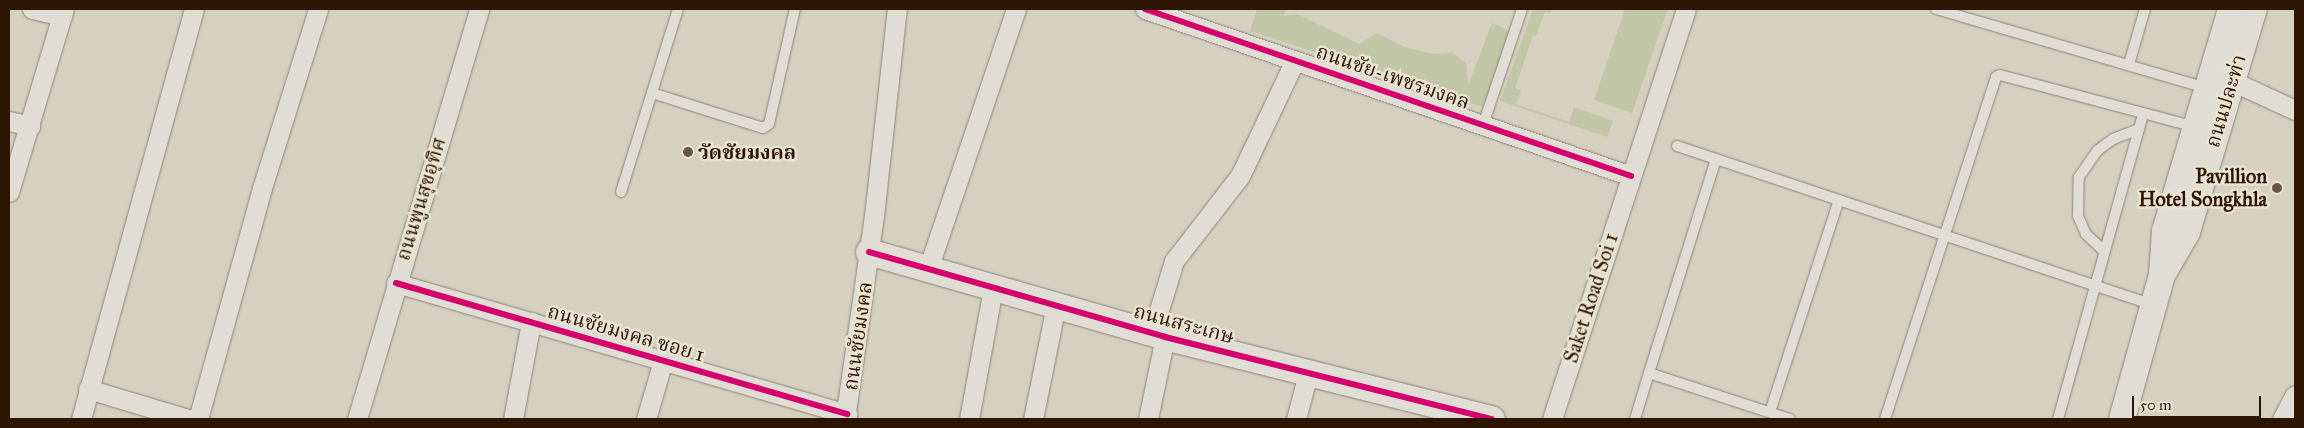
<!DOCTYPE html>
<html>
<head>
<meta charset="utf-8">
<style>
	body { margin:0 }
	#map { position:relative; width:2304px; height:428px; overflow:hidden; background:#d6d0c1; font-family:"IM FELL Great Primer","Noto Serif Thai",serif }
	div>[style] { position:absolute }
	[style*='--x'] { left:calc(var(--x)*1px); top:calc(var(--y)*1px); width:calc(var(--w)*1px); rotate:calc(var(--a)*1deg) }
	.green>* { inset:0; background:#c1c6a6 }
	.roads { filter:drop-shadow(0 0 1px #8b8479) drop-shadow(0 0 1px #8b8479) }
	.lane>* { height:10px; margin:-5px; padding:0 5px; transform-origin:5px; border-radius:5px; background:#e0ddd5 }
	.street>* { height:19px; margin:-9.5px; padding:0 9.5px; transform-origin:9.5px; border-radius:9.5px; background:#e0ddd5 }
	.secondary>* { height:26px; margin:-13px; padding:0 13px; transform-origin:13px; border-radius:13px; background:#e0ddd5 }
	.cycleway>* { height:6px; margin:-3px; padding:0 3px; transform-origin:3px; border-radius:3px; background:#d6006c }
	.dots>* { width:14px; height:14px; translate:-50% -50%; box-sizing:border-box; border:2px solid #eae3d1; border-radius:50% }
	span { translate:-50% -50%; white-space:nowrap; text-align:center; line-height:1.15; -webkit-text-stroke:5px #eae3d1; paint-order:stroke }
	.street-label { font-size:20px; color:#2d1504 }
	.poi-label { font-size:20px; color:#2d1504; font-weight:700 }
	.left { translate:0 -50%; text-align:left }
	.right { translate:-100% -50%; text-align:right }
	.frame { position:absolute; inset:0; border:10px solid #2d1504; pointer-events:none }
	.scale { position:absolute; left:2132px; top:396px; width:129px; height:22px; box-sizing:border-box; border:2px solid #2d1504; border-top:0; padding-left:6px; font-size:15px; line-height:18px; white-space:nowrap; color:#2d1504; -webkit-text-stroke:4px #eae3d1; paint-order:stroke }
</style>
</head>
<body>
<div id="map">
	<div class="green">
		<div style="clip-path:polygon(1257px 9px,1286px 9px,1283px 16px,1297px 14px,1359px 44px,1377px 33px,1404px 47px,1434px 54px,1452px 52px,1466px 63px,1468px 85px,1492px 23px,1510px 31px,1486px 108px,1250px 31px)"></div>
		<div style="clip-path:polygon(1533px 9px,1552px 9px,1550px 13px,1545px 12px,1536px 36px,1533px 35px,1515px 88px,1521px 90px,1516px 104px,1569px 122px,1574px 107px,1613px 121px,1607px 137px,1500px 101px)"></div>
		<div style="clip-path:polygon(1625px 9px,1668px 9px,1632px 113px,1594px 100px)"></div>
	</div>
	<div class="roads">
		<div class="lane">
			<div style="--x:1936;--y:9;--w:281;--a:16.3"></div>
			<div style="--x:2129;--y:64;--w:57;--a:-73.8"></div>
			<div style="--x:652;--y:93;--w:116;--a:17.5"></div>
			<div style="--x:763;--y:128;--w:7;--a:-34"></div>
			<div style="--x:769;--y:124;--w:118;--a:-77.3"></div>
			<div style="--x:1483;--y:125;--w:122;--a:-71.4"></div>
			<div style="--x:1677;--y:146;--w:502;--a:18.47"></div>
			<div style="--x:1716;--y:159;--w:224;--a:107.4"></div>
			<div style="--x:1649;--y:373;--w:148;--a:18.1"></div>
			<div style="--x:621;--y:192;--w:192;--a:-72.7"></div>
			<div style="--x:2104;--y:251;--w:25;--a:-137"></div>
			<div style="--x:2086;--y:234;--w:20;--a:-114"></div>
			<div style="--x:2078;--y:216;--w:39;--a:-89"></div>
			<div style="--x:2079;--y:177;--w:33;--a:-55"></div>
			<div style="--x:2098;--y:150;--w:19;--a:-36"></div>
			<div style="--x:2113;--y:139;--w:28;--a:-21"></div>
			<div style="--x:1770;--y:412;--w:223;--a:-72"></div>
			<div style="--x:1635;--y:419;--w:48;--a:-73.1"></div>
			<div style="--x:1885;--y:419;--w:360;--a:-72"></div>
			<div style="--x:1996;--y:77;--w:4;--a:-27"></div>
			<div style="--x:2000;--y:75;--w:202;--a:14.9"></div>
			<div style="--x:2058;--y:419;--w:317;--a:-74.4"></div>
		</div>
		<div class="street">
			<div style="--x:32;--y:9;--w:31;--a:13"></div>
			<div style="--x:1145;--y:9;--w:514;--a:18.96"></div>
			<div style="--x:2232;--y:81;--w:69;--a:24.7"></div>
			<div style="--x:9;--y:121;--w:22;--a:13"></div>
			<div style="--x:9;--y:192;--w:191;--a:-73.3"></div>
			<div style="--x:928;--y:269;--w:274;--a:-71.3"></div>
			<div style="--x:396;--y:283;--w:470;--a:16.2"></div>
			<div style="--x:1152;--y:333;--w:75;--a:-73"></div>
			<div style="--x:1174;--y:261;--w:108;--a:-52.2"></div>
			<div style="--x:1240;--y:176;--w:128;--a:-64.6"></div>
			<div style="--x:88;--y:389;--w:104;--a:16.7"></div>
			<div style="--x:81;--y:419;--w:425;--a:-74.6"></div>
			<div style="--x:198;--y:419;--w:240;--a:-74.5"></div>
			<div style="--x:262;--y:188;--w:188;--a:-72.6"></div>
			<div style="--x:357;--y:419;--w:428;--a:-73.4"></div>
			<div style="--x:513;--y:419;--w:99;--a:-79.5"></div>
			<div style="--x:646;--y:419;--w:60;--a:-73.7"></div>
			<div style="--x:845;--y:419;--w:205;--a:-81.9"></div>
			<div style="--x:874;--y:216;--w:208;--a:-83.7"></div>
			<div style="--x:969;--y:419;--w:133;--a:-79.6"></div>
			<div style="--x:1033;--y:419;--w:116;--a:-78.6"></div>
			<div style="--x:1148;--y:419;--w:84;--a:-78.3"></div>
			<div style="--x:1296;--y:419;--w:47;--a:-75.1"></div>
			<div style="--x:1552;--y:419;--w:431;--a:-71.9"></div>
			<div style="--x:2282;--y:419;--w:27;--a:-62"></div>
		</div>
		<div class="secondary">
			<div style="--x:869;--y:252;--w:308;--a:16"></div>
			<div style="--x:1165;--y:337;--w:337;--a:14.1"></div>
			<div style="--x:2165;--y:270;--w:44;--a:-59.9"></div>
			<div style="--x:2187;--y:232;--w:233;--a:-73.3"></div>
			<div style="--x:2122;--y:419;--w:149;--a:-74.5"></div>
			<div style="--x:2162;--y:275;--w:44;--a:-86.1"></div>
			<div style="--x:2165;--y:231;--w:232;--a:-73.4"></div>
		</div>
	</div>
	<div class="cycleway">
		<div style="--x:1145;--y:9;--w:514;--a:18.96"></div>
		<div style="--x:869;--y:252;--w:308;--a:16"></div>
		<div style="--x:1165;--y:337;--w:337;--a:14.1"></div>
		<div style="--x:396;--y:283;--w:470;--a:16.2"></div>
	</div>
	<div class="dots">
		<div style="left:688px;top:152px;background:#685646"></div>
		<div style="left:2277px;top:188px;background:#685646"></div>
	</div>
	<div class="street-label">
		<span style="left:1393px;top:77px;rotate:19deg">ถนนชัย-เพชรมงคล</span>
		<span style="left:2226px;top:101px;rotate:-73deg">ถนนปละท่า</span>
		<span style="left:421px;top:199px;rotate:-73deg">ถนนพูนสุขอุทิศ</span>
		<span style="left:1591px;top:298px;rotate:-72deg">Saket Road Soi 1</span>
		<span style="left:1184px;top:324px;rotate:15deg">ถนนสระเกษ</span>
		<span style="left:626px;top:333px;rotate:16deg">ถนนชัยมงคล ซอย 1</span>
		<span style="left:858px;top:336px;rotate:-82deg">ถนนชัยมงคล</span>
	</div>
	<div class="poi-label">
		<span class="left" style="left:698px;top:152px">วัดชัยมงคล</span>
		<span class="right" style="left:2267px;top:188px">Pavillion<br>Hotel Songkhla</span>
	</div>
	<div class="frame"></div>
	<div class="scale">50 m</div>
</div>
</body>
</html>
